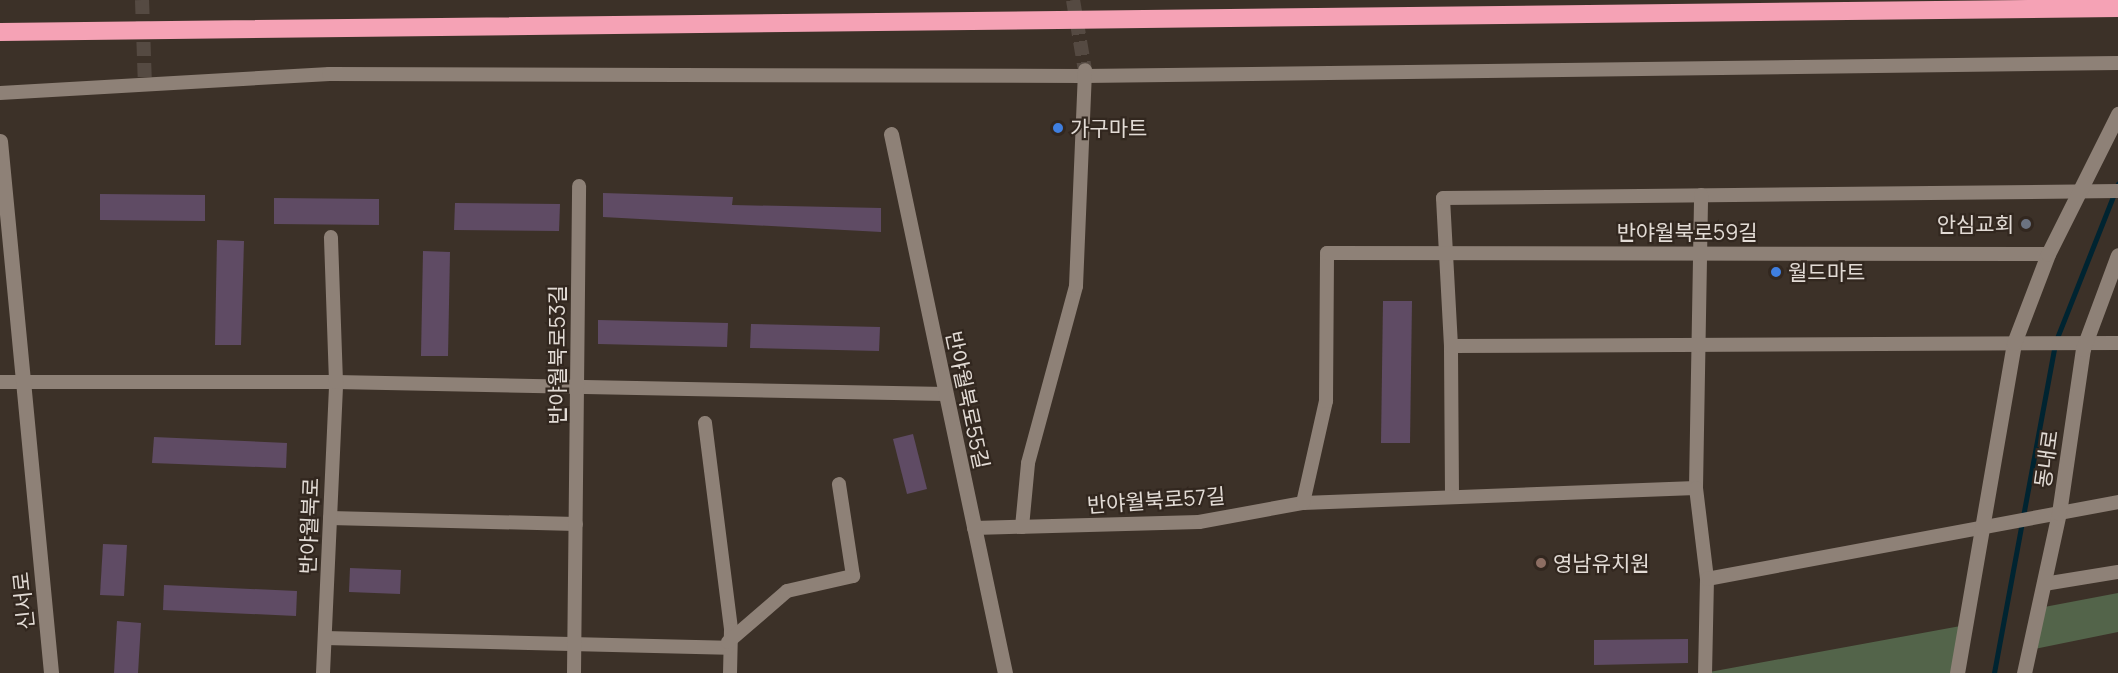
<!DOCTYPE html>
<html>
<head>
<meta charset="utf-8">
<style>
	body { margin:0 }
	#map { position:relative; width:2118px; height:673px; overflow:hidden; background:#3c3128; font-family:Manrope,"Noto Sans KR",sans-serif }
	div>[style] { position:absolute }
	[style*='--x'] { left:calc(var(--x)*1px); top:calc(var(--y)*1px); width:calc(var(--w)*1px); rotate:calc(var(--a)*1deg) }
	.green>* { inset:0; background:#53644a }
	.stream>* { height:4.5px; margin:-2.25px; padding:0 2.25px; transform-origin:2.25px; border-radius:2.25px; background:#002431 }
	.building>* { inset:0; background:#5f4b64 }
	.street-tunnel>* { height:14px; margin-top:-7px; transform-origin:0; background:repeating-linear-gradient(90deg,#554a42 0 14px,transparent 0 21px) }
	.street>* { height:14px; margin:-7px; padding:0 7px; transform-origin:7px; border-radius:7px; background:#8e8177 }
	.secondary>* { height:15px; margin:-7.5px; padding:0 7.5px; transform-origin:7.5px; border-radius:7.5px; background:#8e8177 }
	.highway>* { height:18px; margin:-9px; padding:0 9px; transform-origin:9px; border-radius:9px; background:#f5a2b5 }
	.dots>* { width:16px; height:16px; translate:-50% -50%; box-sizing:border-box; border:3px solid #32271f; border-radius:50% }
	span { translate:-50% -50%; white-space:nowrap; text-align:center; line-height:1.15; -webkit-text-stroke:4.5px #32271f; paint-order:stroke }
	.poi-label { font-size:21px; color:#e2dbd5 }
	.left { translate:0 -50%; text-align:left }
	.right { translate:-100% -50%; text-align:right }
	.street-label { font-size:21px; color:#e2dbd5 }
</style>
</head>
<body>
<div id="map">
	<div class="green">
		<div style="clip-path:polygon(2118px 593px,2118px 632px,2030px 650px,2039px 608px)"></div>
		<div style="clip-path:polygon(1966px 625px,1957px 673px,1704px 673px,1797px 656px)"></div>
	</div>
	<div class="stream">
		<div style="--x:1994;--y:673;--w:336;--a:-79.5"></div>
		<div style="--x:2055;--y:343;--w:171;--a:-68.4"></div>
	</div>
	<div class="building">
		<div style="clip-path:polygon(603px 193px,733px 197px,732px 205px,881px 208px,881px 232px,603px 217px)"></div>
		<div style="clip-path:polygon(100px 194px,205px 195px,205px 221px,100px 220px)"></div>
		<div style="clip-path:polygon(274px 198px,379px 199px,379px 225px,274px 224px)"></div>
		<div style="clip-path:polygon(455px 203px,560px 204px,559px 231px,454px 230px)"></div>
		<div style="clip-path:polygon(217px 240px,244px 241px,241px 345px,215px 345px)"></div>
		<div style="clip-path:polygon(423px 251px,450px 252px,448px 356px,421px 356px)"></div>
		<div style="clip-path:polygon(1383px 301px,1412px 301px,1410px 443px,1381px 443px)"></div>
		<div style="clip-path:polygon(598px 320px,728px 323px,727px 347px,598px 344px)"></div>
		<div style="clip-path:polygon(751px 324px,880px 327px,879px 351px,750px 348px)"></div>
		<div style="clip-path:polygon(913px 434px,927px 489px,907px 494px,893px 439px)"></div>
		<div style="clip-path:polygon(154px 437px,287px 443px,286px 468px,152px 463px)"></div>
		<div style="clip-path:polygon(103px 544px,127px 545px,124px 596px,100px 595px)"></div>
		<div style="clip-path:polygon(350px 568px,401px 570px,400px 594px,349px 592px)"></div>
		<div style="clip-path:polygon(164px 585px,297px 591px,296px 616px,163px 610px)"></div>
		<div style="clip-path:polygon(117px 621px,141px 623px,138px 673px,114px 673px)"></div>
		<div style="clip-path:polygon(1688px 639px,1688px 663px,1594px 665px,1594px 640px)"></div>
	</div>
	<div class="street-tunnel">
		<div style="--x:142;--y:0;--w:85;--a:88"></div>
		<div style="--x:1073;--y:0;--w:71;--a:80.3"></div>
	</div>
	<div class="street">
		<div style="--x:0;--y:93;--w:330;--a:-3.3"></div>
		<div style="--x:329;--y:74;--w:755;--a:0.15"></div>
		<div style="--x:1084;--y:76;--w:1034;--a:-0.72"></div>
		<div style="--x:1451;--y:346;--w:148;--a:-93.1"></div>
		<div style="--x:1443;--y:198;--w:675;--a:-0.59"></div>
		<div style="--x:0;--y:382;--w:336;--a:0"></div>
		<div style="--x:336;--y:382;--w:610;--a:1.13"></div>
		<div style="--x:705;--y:423;--w:209;--a:82.8"></div>
		<div style="--x:731;--y:630;--w:43;--a:91.3"></div>
		<div style="--x:1696;--y:488;--w:293;--a:-89"></div>
		<div style="--x:1452;--y:494;--w:148;--a:-90.4"></div>
		<div style="--x:1451;--y:346;--w:667;--a:-0.26"></div>
		<div style="--x:1303;--y:503;--w:393;--a:-2.2"></div>
		<div style="--x:1696;--y:488;--w:92;--a:83.1"></div>
		<div style="--x:1707;--y:579;--w:94;--a:91.2"></div>
		<div style="--x:330;--y:518;--w:246;--a:1.4"></div>
		<div style="--x:1022;--y:527;--w:64;--a:-84.6"></div>
		<div style="--x:1028;--y:463;--w:183;--a:-74.8"></div>
		<div style="--x:1076;--y:286;--w:216;--a:-87.6"></div>
		<div style="--x:974;--y:528;--w:225;--a:-1.5"></div>
		<div style="--x:1199;--y:522;--w:106;--a:-10.4"></div>
		<div style="--x:1303;--y:503;--w:105;--a:-77.3"></div>
		<div style="--x:1326;--y:401;--w:148;--a:-89.6"></div>
		<div style="--x:1327;--y:253;--w:721;--a:0.08"></div>
		<div style="--x:1707;--y:579;--w:418;--a:-10.6"></div>
		<div style="--x:2044;--y:584;--w:75;--a:-9.2"></div>
		<div style="--x:325;--y:638;--w:402;--a:1.4"></div>
		<div style="--x:728;--y:642;--w:78;--a:-40.8"></div>
		<div style="--x:787;--y:591;--w:68;--a:-12.8"></div>
		<div style="--x:853;--y:576;--w:93;--a:-98.7"></div>
		<div style="--x:323;--y:673;--w:291;--a:-87.4"></div>
		<div style="--x:336;--y:382;--w:145;--a:-92"></div>
		<div style="--x:574;--y:673;--w:487;--a:-89.4"></div>
	</div>
	<div class="secondary">
		<div style="--x:891;--y:134;--w:551;--a:78.06"></div>
		<div style="--x:0;--y:141;--w:534;--a:84.52"></div>
		<div style="--x:1957;--y:673;--w:335;--a:-80.2"></div>
		<div style="--x:2014;--y:343;--w:95;--a:-69.1"></div>
		<div style="--x:2048;--y:254;--w:157;--a:-63.4"></div>
		<div style="--x:2024;--y:673;--w:164;--a:-77.7"></div>
		<div style="--x:2059;--y:513;--w:166;--a:-81.7"></div>
		<div style="--x:2083;--y:349;--w:100;--a:-69.6"></div>
	</div>
	<div class="highway">
		<div style="--x:0;--y:32;--w:2118;--a:-0.65"></div>
	</div>
	<div class="dots">
		<div style="left:1058px;top:128px;background:#3f7fe0"></div>
		<div style="left:2026px;top:224px;background:#6b7280"></div>
		<div style="left:1776px;top:272px;background:#3f7fe0"></div>
		<div style="left:1541px;top:563px;background:#8d6e63"></div>
	</div>
	<div class="poi-label">
		<span class="left" style="left:1070px;top:128px">가구마트</span>
		<span class="right" style="left:2014px;top:224px">안심교회</span>
		<span class="left" style="left:1788px;top:272px">월드마트</span>
		<span class="left" style="left:1553px;top:563px">영남유치원</span>
	</div>
	<div class="street-label">
		<span style="left:1687px;top:232px">반야월북로59길</span>
		<span style="left:557px;top:355px;rotate:-90deg">반야월북로53길</span>
		<span style="left:968px;top:400px;rotate:78deg">반야월북로55길</span>
		<span style="left:2046px;top:459px;rotate:-82deg">동내로</span>
		<span style="left:1156px;top:500px;rotate:-4deg">반야월북로57길</span>
		<span style="left:309px;top:526px;rotate:-88deg">반야월북로</span>
		<span style="left:23px;top:601px;rotate:-96deg">신서로</span>
	</div>
</div>
</body>
</html>
